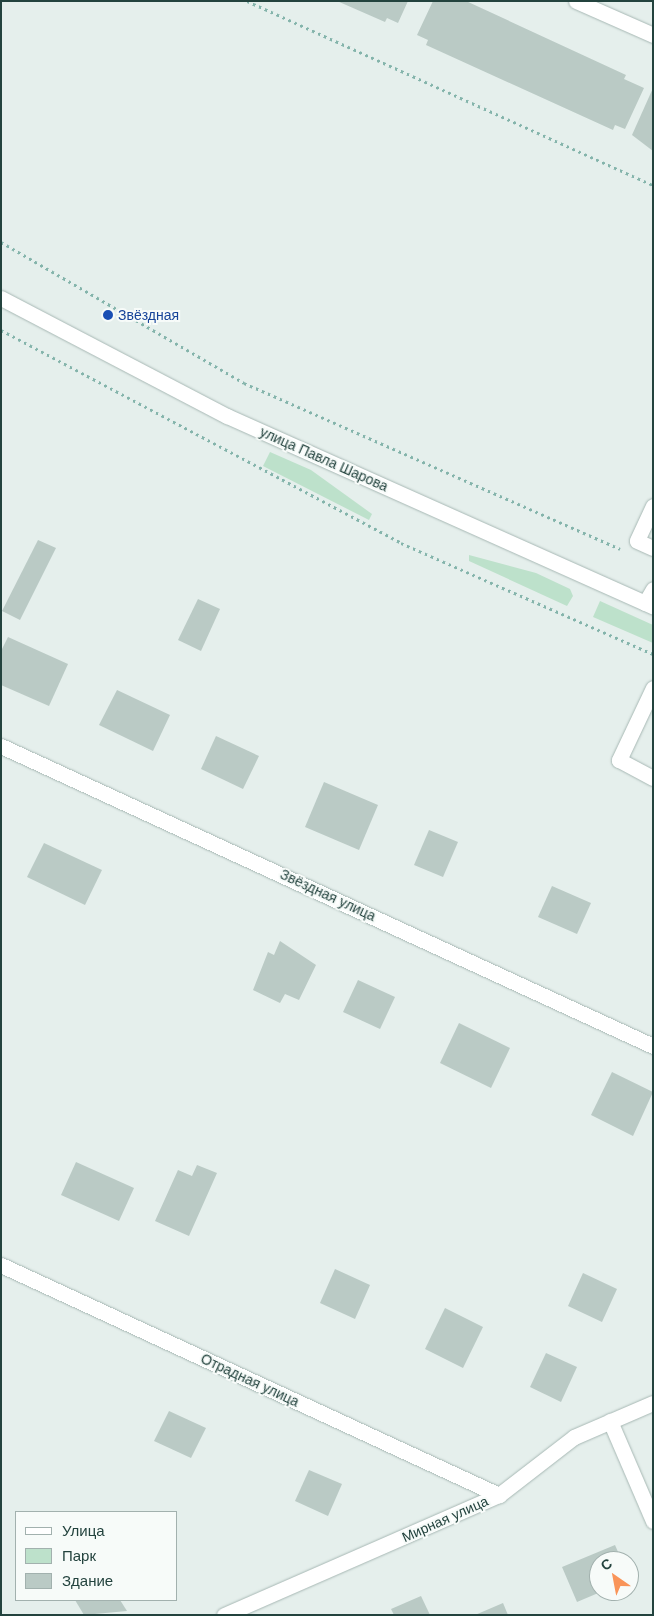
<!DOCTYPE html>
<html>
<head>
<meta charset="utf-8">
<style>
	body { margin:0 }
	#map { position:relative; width:654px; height:1616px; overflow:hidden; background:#e5efec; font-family:Helvetica,sans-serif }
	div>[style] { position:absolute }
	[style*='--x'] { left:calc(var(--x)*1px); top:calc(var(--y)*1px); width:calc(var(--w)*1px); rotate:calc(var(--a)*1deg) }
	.green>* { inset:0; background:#bde1cb }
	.building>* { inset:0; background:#bacac5 }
	.path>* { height:3px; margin-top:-1.5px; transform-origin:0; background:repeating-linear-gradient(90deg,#84b4ab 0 2.5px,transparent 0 6.5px) }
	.roads { filter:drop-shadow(0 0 1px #a7b8b4) drop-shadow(0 0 1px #a7b8b4) }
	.minor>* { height:15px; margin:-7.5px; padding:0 7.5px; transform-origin:7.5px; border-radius:7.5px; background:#fff }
	.dots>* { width:14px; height:14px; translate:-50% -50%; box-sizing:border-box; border:2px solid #f7fbf9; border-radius:50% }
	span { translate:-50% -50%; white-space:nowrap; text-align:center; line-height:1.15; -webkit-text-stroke:4px #f7fbf9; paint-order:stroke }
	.transit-label { font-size:14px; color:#164399 }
	.left { translate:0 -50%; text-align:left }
	.street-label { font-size:14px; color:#23433e }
	.frame { position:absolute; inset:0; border:2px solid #23433e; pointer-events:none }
	.legend { position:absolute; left:15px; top:1511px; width:162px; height:90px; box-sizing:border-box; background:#f7fbf9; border:1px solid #a2b1ae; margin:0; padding:6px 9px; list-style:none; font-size:15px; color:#23433e }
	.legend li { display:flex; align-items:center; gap:10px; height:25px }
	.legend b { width:25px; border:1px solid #a2b1ae }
	.north { position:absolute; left:589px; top:1551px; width:50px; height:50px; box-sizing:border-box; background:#f7fbf9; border:1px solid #a2b1ae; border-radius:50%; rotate:327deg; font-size:14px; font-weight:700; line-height:20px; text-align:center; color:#23433e }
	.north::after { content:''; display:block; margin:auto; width:18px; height:22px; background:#f99459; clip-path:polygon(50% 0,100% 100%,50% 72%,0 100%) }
</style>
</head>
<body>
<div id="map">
	<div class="green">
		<div style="clip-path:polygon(270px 452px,311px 470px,372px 514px,369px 520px,263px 466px)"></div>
		<div style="clip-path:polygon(469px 555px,536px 573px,570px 589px,573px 596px,567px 606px,469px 561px)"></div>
		<div style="clip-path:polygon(600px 601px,653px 625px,653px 643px,593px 617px)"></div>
	</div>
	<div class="building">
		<div style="clip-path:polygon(337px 1px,408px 1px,398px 23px,387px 18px,385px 22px)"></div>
		<div style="clip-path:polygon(433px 1px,466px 1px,626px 75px,624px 79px,644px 88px,625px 129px,615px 125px,613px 130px,426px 45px,428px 40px,417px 35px)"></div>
		<div style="clip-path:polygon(653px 88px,653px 151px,632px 135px)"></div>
		<div style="clip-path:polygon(38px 540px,56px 548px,20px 620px,2px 611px)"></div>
		<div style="clip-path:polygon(198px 599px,220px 609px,201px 651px,178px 640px)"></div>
		<div style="clip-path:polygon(8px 637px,68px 664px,49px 706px,1px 685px,1px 651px)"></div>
		<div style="clip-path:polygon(117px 690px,170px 715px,153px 751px,99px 725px)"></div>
		<div style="clip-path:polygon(216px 736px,259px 756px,243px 789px,201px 769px)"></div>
		<div style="clip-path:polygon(324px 782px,378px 805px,359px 850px,305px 827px)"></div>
		<div style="clip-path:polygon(429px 830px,458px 842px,443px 877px,414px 865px)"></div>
		<div style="clip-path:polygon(44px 843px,102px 870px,85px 905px,27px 877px)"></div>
		<div style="clip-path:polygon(552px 886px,591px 903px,577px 934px,538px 917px)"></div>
		<div style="clip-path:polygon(280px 941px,316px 965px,299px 1000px,285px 994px,280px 1003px,253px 990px,268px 952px,274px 955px)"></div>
		<div style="clip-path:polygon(358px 980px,395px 997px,380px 1029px,343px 1012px)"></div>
		<div style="clip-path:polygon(459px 1023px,510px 1048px,491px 1088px,440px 1063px)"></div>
		<div style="clip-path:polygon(612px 1072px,653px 1092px,633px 1136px,591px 1115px)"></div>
		<div style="clip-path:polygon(76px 1162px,134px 1188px,119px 1221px,61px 1195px)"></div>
		<div style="clip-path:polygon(197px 1165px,217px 1173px,189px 1236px,155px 1221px,178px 1170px,192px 1176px)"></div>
		<div style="clip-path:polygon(335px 1269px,370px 1285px,355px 1319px,320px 1303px)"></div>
		<div style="clip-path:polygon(583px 1273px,617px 1289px,602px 1322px,568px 1306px)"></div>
		<div style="clip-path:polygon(445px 1308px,483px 1327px,463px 1368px,425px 1349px)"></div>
		<div style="clip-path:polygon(546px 1353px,577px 1367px,561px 1402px,530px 1387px)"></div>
		<div style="clip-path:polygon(169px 1411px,206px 1428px,191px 1458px,154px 1441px)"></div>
		<div style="clip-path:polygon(309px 1470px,342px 1484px,328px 1516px,295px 1501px)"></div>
		<div style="clip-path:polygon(615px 1545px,622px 1561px,599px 1561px,599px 1591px,603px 1591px,577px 1602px,562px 1567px)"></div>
		<div style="clip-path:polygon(421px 1596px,430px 1615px,394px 1615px,391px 1609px)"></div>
		<div style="clip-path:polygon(75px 1600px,120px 1600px,127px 1611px,84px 1615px)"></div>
		<div style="clip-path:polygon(503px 1603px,508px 1615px,475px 1615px)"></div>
	</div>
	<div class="path">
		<div style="--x:247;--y:1;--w:446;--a:24.4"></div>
		<div style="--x:1;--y:242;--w:281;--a:30.1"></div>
		<div style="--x:244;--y:383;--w:411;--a:23.8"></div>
		<div style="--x:1;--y:330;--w:453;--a:28"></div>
		<div style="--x:401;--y:543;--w:275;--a:23.8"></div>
	</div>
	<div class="roads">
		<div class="minor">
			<div style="--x:576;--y:1;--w:84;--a:23.8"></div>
			<div style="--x:1;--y:298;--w:255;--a:27.6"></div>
			<div style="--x:227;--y:416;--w:467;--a:24.1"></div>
			<div style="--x:653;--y:506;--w:38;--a:115"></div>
			<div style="--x:637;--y:541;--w:17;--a:24"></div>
			<div style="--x:645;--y:603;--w:16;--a:-60"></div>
			<div style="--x:653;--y:688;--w:80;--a:115.3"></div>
			<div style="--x:619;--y:760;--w:38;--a:28"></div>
			<div style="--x:1;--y:746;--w:718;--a:24.71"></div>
			<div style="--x:1;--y:1265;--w:549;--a:24.79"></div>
			<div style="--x:610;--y:1421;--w:109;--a:66.7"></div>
			<div style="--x:224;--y:1615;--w:300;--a:-23.6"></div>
			<div style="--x:499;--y:1495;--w:95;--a:-37.7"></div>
			<div style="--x:574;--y:1437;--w:86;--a:-23.3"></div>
		</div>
	</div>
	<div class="dots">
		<div style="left:108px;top:315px;background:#1a4fb4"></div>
	</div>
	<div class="transit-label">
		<span class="left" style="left:118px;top:315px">Звёздная</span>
	</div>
	<div class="street-label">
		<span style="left:324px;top:459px;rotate:24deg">улица Павла Шарова</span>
		<span style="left:328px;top:895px;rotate:25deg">Звёздная улица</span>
		<span style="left:250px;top:1380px;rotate:25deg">Отрадная улица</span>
		<span style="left:445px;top:1519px;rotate:-24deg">Мирная улица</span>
	</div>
	<div class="frame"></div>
	<ul class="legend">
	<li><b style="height:6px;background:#fff"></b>Улица</li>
	<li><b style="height:14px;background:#bde1cb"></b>Парк</li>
	<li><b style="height:14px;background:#bacac5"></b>Здание</li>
	</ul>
	<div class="north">С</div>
</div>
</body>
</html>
